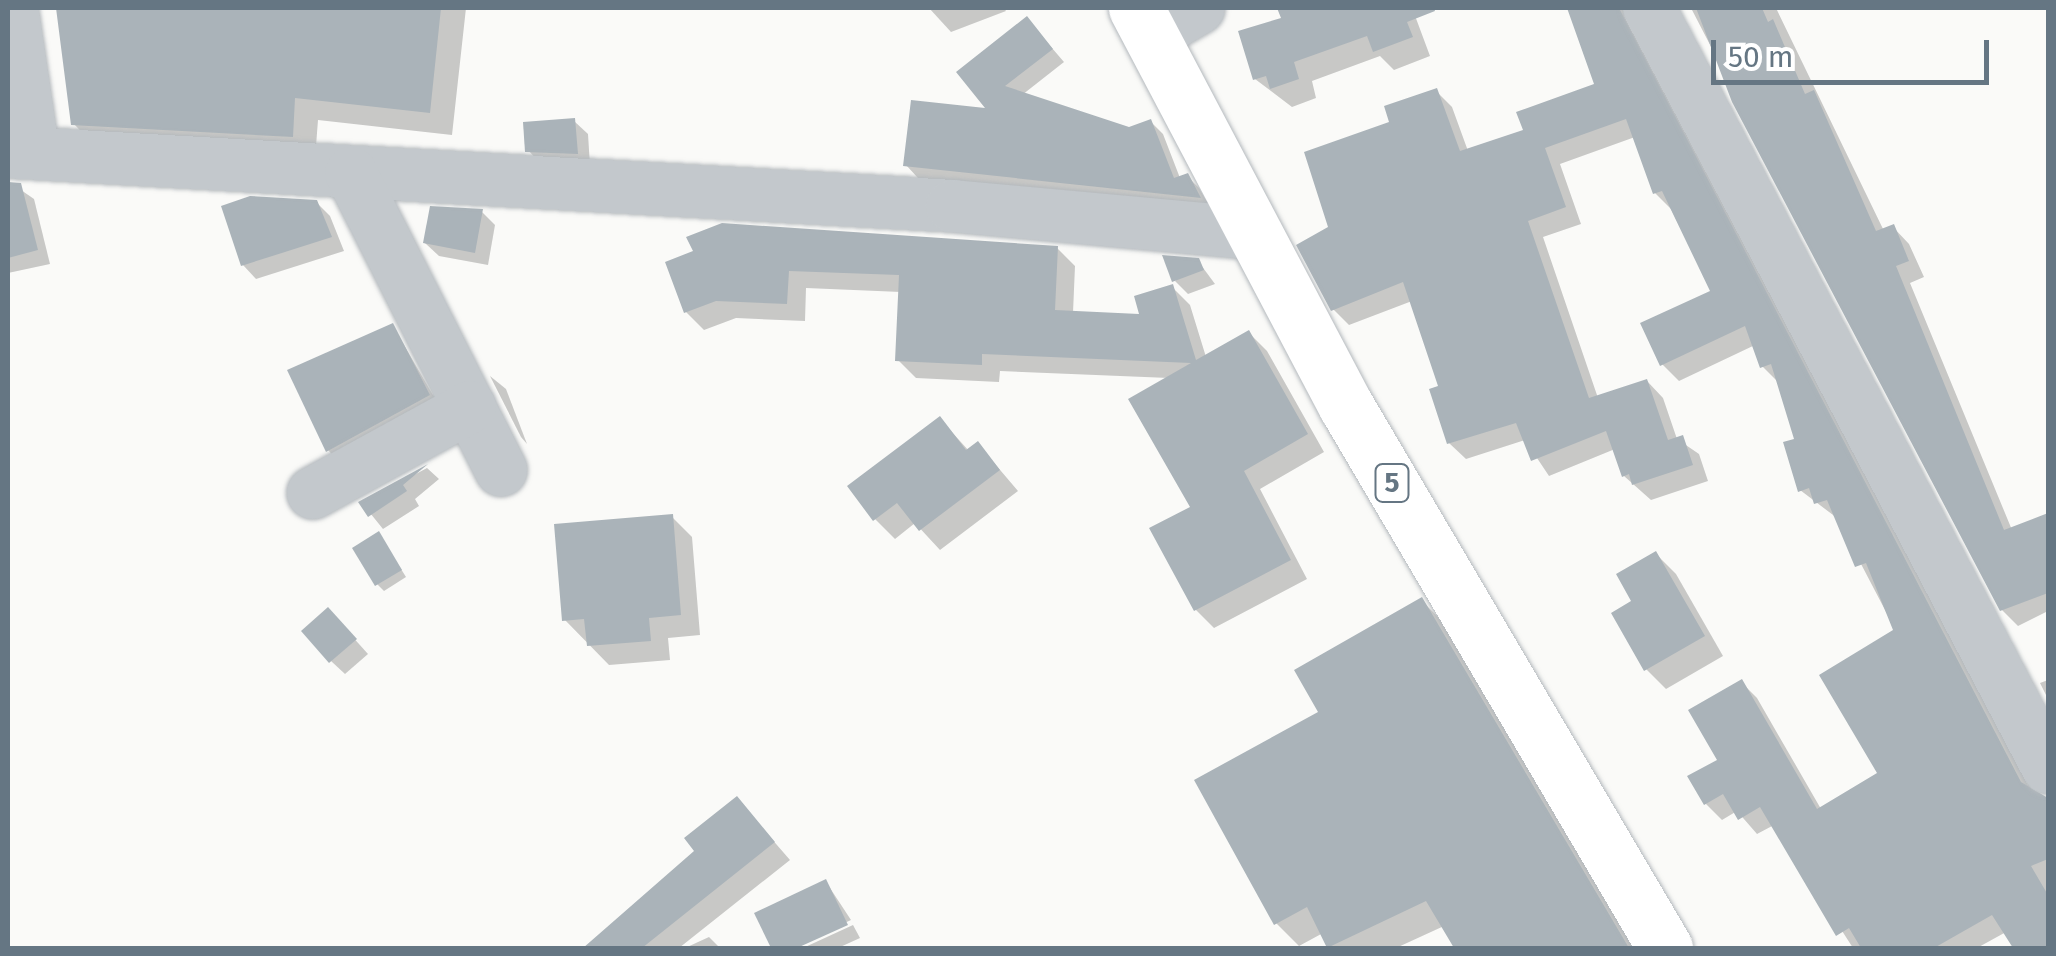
<!DOCTYPE html>
<html>
<head>
<meta charset="utf-8">
<style>
	body { margin:0 }
	#map { position:relative; width:2056px; height:956px; overflow:hidden; background:#fafaf8; font-family:"Fira Sans",sans-serif }
	div>[style] { position:absolute }
	[style*='--x'] { left:calc(var(--x)*1px); top:calc(var(--y)*1px); width:calc(var(--w)*1px); rotate:calc(var(--a)*1deg) }
	.shadow>* { inset:0; background:#0003 }
	.building>* { inset:0; background:#aab3b9 }
	.roads { filter:drop-shadow(0 0 2px #b4b9bd) drop-shadow(0 0 2px #b4b9bd) }
	.minor>* { height:52px; margin:-26px; padding:0 26px; transform-origin:26px; border-radius:26px; background:#c3c8cc }
	.highway>* { height:55px; margin:-27.5px; padding:0 27.5px; transform-origin:27.5px; border-radius:27.5px; background:#fff }
	span { translate:-50% -50%; white-space:nowrap; text-align:center; line-height:1.15; -webkit-text-stroke:10px #fff; paint-order:stroke }
	.shield-label span { padding:2px 8px; background:#fff; border:2px solid; border-radius:8px; -webkit-text-stroke-width:0 }
	.shield-label { font-size:28px; color:#657683; font-weight:700 }
	.frame { position:absolute; inset:0; border:10px solid #657683; pointer-events:none }
	.scale { position:absolute; left:1711px; top:40px; width:278px; height:45px; box-sizing:border-box; border:5px solid #657683; border-top:0; padding-left:12px; font-size:30px; line-height:35px; white-space:nowrap; color:#657683; -webkit-text-stroke:8px #fff; paint-order:stroke }
</style>
</head>
<body>
<div id="map">
	<div class="shadow">
		<div style="clip-path:polygon(58px 8px,466px 8px,452px 135px,318px 120px,315px 159px,97px 148px,74px 124px)"></div>
		<div style="clip-path:polygon(929px 8px,1004px 8px,1006px 11px,951px 32px)"></div>
		<div style="clip-path:polygon(1279px 8px,1430px 8px,1414px 13px,1430px 56px,1394px 70px,1380px 56px,1312px 81px,1316px 98px,1292px 107px,1255px 79px,1284px 20px)"></div>
		<div style="clip-path:polygon(1570px 8px,1640px 8px,1690px 142px,2035px 796px,2048px 798px,2048px 948px,2016px 948px,2006px 932px,1977px 948px,1853px 948px,1774px 825px,1757px 834px,1737px 811px,1722px 820px,1706px 804px,1741px 682px,1757px 698px,1821px 809px,1881px 774px,1896px 631px,1837px 518px,1800px 490px,1797px 441px,1779px 383px,1762px 366px,1755px 345px,1679px 381px,1662px 364px,1713px 292px,1671px 209px,1655px 193px,1635px 137px,1560px 164px,1581px 224px,1543px 237px,1598px 398px,1647px 381px,1663px 398px,1677px 439px,1699px 454px,1708px 481px,1651px 500px,1624px 476px,1615px 449px,1549px 476px,1525px 440px,1466px 459px,1449px 443px,1441px 387px,1412px 301px,1349px 325px,1333px 309px,1331px 229px,1393px 123px,1436px 91px,1452px 107px,1468px 151px,1526px 131px,1597px 85px)"></div>
		<div style="clip-path:polygon(1691px 8px,1776px 8px,1884px 231px,1893px 227px,1909px 244px,1924px 277px,1910px 283px,2012px 530px,2048px 516px,2048px 611px,2018px 626px,2002px 610px)"></div>
		<div style="clip-path:polygon(1027px 19px,1064px 62px,1022px 95px,1130px 130px,1151px 122px,1163px 134px,1180px 178px,1187px 176px,1199px 188px,1211px 209px,918px 178px,906px 165px,990px 112px)"></div>
		<div style="clip-path:polygon(574px 121px,588px 134px,590px 166px,541px 164px,528px 150px)"></div>
		<div style="clip-path:polygon(8px 181px,34px 199px,50px 264px,8px 273px)"></div>
		<div style="clip-path:polygon(316px 202px,330px 216px,344px 251px,256px 279px,243px 265px)"></div>
		<div style="clip-path:polygon(482px 212px,495px 225px,488px 265px,439px 256px,425px 243px)"></div>
		<div style="clip-path:polygon(1057px 248px,1075px 266px,1073px 313px,1143px 316px,1172px 287px,1190px 305px,1206px 357px,1249px 333px,1267px 351px,1324px 452px,1260px 489px,1307px 579px,1214px 628px,1196px 610px,1193px 508px,1169px 378px,1000px 371px,999px 382px,916px 378px,898px 360px,901px 292px,806px 288px,805px 321px,736px 318px,704px 330px,686px 312px,668px 263px)"></div>
		<div style="clip-path:polygon(1198px 261px,1215px 284px,1188px 294px,1175px 281px)"></div>
		<div style="clip-path:polygon(393px 326px,441px 409px,341px 464px,328px 450px)"></div>
		<div style="clip-path:polygon(490px 376px,506px 389px,527px 444px,521px 437px)"></div>
		<div style="clip-path:polygon(940px 419px,969px 451px,978px 444px,1018px 491px,940px 550px,915px 523px,895px 539px,875px 519px)"></div>
		<div style="clip-path:polygon(427px 468px,439px 479px,415px 499px,419px 506px,383px 529px,362px 503px)"></div>
		<div style="clip-path:polygon(672px 517px,692px 537px,700px 635px,668px 638px,670px 660px,609px 665px,565px 620px)"></div>
		<div style="clip-path:polygon(379px 534px,406px 577px,384px 591px,377px 584px)"></div>
		<div style="clip-path:polygon(1656px 554px,1676px 574px,1723px 656px,1666px 689px,1646px 669px,1634px 602px)"></div>
		<div style="clip-path:polygon(1422px 601px,1445px 624px,1636px 948px,1457px 948px,1444px 926px,1396px 948px,1332px 948px,1323px 933px,1299px 946px,1276px 923px,1322px 713px)"></div>
		<div style="clip-path:polygon(341px 624px,368px 654px,345px 674px,331px 661px)"></div>
		<div style="clip-path:polygon(2048px 680px,2048px 699px,2040px 683px)"></div>
		<div style="clip-path:polygon(737px 799px,790px 860px,679px 948px,586px 948px,698px 852px)"></div>
		<div style="clip-path:polygon(826px 882px,851px 920px,791px 948px,773px 948px,757px 914px)"></div>
		<div style="clip-path:polygon(853px 925px,860px 938px,838px 948px,803px 948px)"></div>
		<div style="clip-path:polygon(709px 937px,720px 948px,685px 948px)"></div>
	</div>
	<div class="building">
		<div style="clip-path:polygon(56px 8px,441px 8px,430px 113px,295px 98px,293px 137px,71px 125px)"></div>
		<div style="clip-path:polygon(1277px 8px,1434px 8px,1435px 11px,1407px 22px,1413px 37px,1373px 52px,1367px 36px,1294px 62px,1299px 79px,1270px 89px,1266px 76px,1253px 80px,1238px 31px,1281px 18px)"></div>
		<div style="clip-path:polygon(1567px 8px,1619px 8px,2021px 782px,2048px 798px,2048px 859px,2031px 866px,2048px 895px,2048px 948px,2013px 948px,1992px 915px,1934px 948px,1861px 948px,1849px 928px,1836px 936px,1760px 807px,1738px 820px,1723px 794px,1704px 805px,1687px 776px,1717px 760px,1688px 710px,1742px 679px,1817px 809px,1877px 773px,1819px 675px,1893px 630px,1866px 563px,1855px 567px,1827px 500px,1814px 504px,1809px 488px,1798px 492px,1783px 442px,1794px 439px,1771px 364px,1760px 368px,1745px 326px,1660px 366px,1640px 323px,1710px 291px,1662px 191px,1653px 194px,1626px 119px,1545px 148px,1566px 207px,1528px 221px,1589px 398px,1647px 379px,1668px 440px,1683px 435px,1693px 465px,1632px 485px,1629px 474px,1622px 477px,1606px 431px,1531px 461px,1516px 423px,1447px 444px,1429px 389px,1438px 386px,1403px 282px,1331px 311px,1296px 245px,1328px 227px,1304px 152px,1389px 122px,1384px 106px,1437px 88px,1460px 151px,1523px 130px,1516px 112px,1594px 84px)"></div>
		<div style="clip-path:polygon(1696px 8px,1762px 8px,1768px 22px,1773px 19px,1805px 94px,1814px 90px,1876px 231px,1894px 224px,1909px 261px,1896px 266px,2004px 530px,2048px 513px,2048px 593px,2000px 611px,1732px 102px)"></div>
		<div style="clip-path:polygon(1027px 16px,1053px 49px,1005px 86px,1129px 127px,1151px 119px,1174px 178px,1188px 173px,1201px 198px,903px 166px,911px 100px,985px 108px,956px 72px)"></div>
		<div style="clip-path:polygon(575px 118px,578px 154px,525px 152px,523px 122px)"></div>
		<div style="clip-path:polygon(8px 182px,21px 183px,38px 250px,8px 258px)"></div>
		<div style="clip-path:polygon(250px 196px,317px 200px,332px 237px,241px 266px,221px 206px)"></div>
		<div style="clip-path:polygon(430px 206px,483px 209px,475px 253px,423px 243px)"></div>
		<div style="clip-path:polygon(722px 223px,1058px 246px,1055px 310px,1139px 314px,1134px 296px,1173px 284px,1196px 360px,1249px 330px,1308px 434px,1244px 471px,1291px 560px,1194px 611px,1149px 528px,1190px 507px,1128px 399px,1191px 363px,982px 354px,982px 365px,895px 361px,899px 275px,789px 271px,787px 304px,716px 301px,684px 313px,665px 262px,693px 251px,686px 237px)"></div>
		<div style="clip-path:polygon(1162px 255px,1199px 258px,1204px 270px,1172px 282px)"></div>
		<div style="clip-path:polygon(393px 323px,430px 395px,326px 452px,287px 370px)"></div>
		<div style="clip-path:polygon(940px 416px,966px 450px,978px 441px,1000px 470px,919px 531px,897px 503px,873px 521px,847px 486px)"></div>
		<div style="clip-path:polygon(428px 464px,403px 485px,407px 491px,368px 517px,358px 502px)"></div>
		<div style="clip-path:polygon(673px 514px,681px 615px,649px 618px,651px 641px,587px 646px,584px 619px,562px 621px,554px 524px)"></div>
		<div style="clip-path:polygon(379px 531px,402px 570px,375px 586px,352px 548px)"></div>
		<div style="clip-path:polygon(1656px 551px,1705px 636px,1644px 671px,1611px 613px,1631px 601px,1616px 574px)"></div>
		<div style="clip-path:polygon(1422px 597px,1629px 948px,1454px 948px,1426px 901px,1327px 948px,1307px 907px,1274px 925px,1194px 780px,1318px 712px,1294px 670px)"></div>
		<div style="clip-path:polygon(328px 607px,357px 639px,329px 663px,301px 631px)"></div>
		<div style="clip-path:polygon(737px 796px,775px 842px,642px 948px,583px 948px,694px 851px,684px 838px)"></div>
		<div style="clip-path:polygon(826px 879px,848px 925px,797px 948px,771px 948px,754px 913px)"></div>
	</div>
	<div class="roads">
		<div class="minor">
			<div style="--x:12;--y:8;--w:145;--a:81.6"></div>
			<div style="--x:1649;--y:8;--w:858;--a:62.3"></div>
			<div style="--x:1153;--y:35;--w:53;--a:-30.4"></div>
			<div style="--x:8;--y:152;--w:946;--a:3.27"></div>
			<div style="--x:952;--y:206;--w:300;--a:5.2"></div>
			<div style="--x:351;--y:173;--w:333;--a:63.2"></div>
			<div style="--x:313;--y:493;--w:179;--a:-28.7"></div>
		</div>
		<div class="highway">
			<div style="--x:1136;--y:8;--w:450;--a:62.2"></div>
			<div style="--x:1346;--y:406;--w:629;--a:59.52"></div>
		</div>
	</div>
	<div class="shield-label">
		<span style="left:1392px;top:483px">5</span>
	</div>
	<div class="frame"></div>
	<div class="scale">50 m</div>
</div>
</body>
</html>
